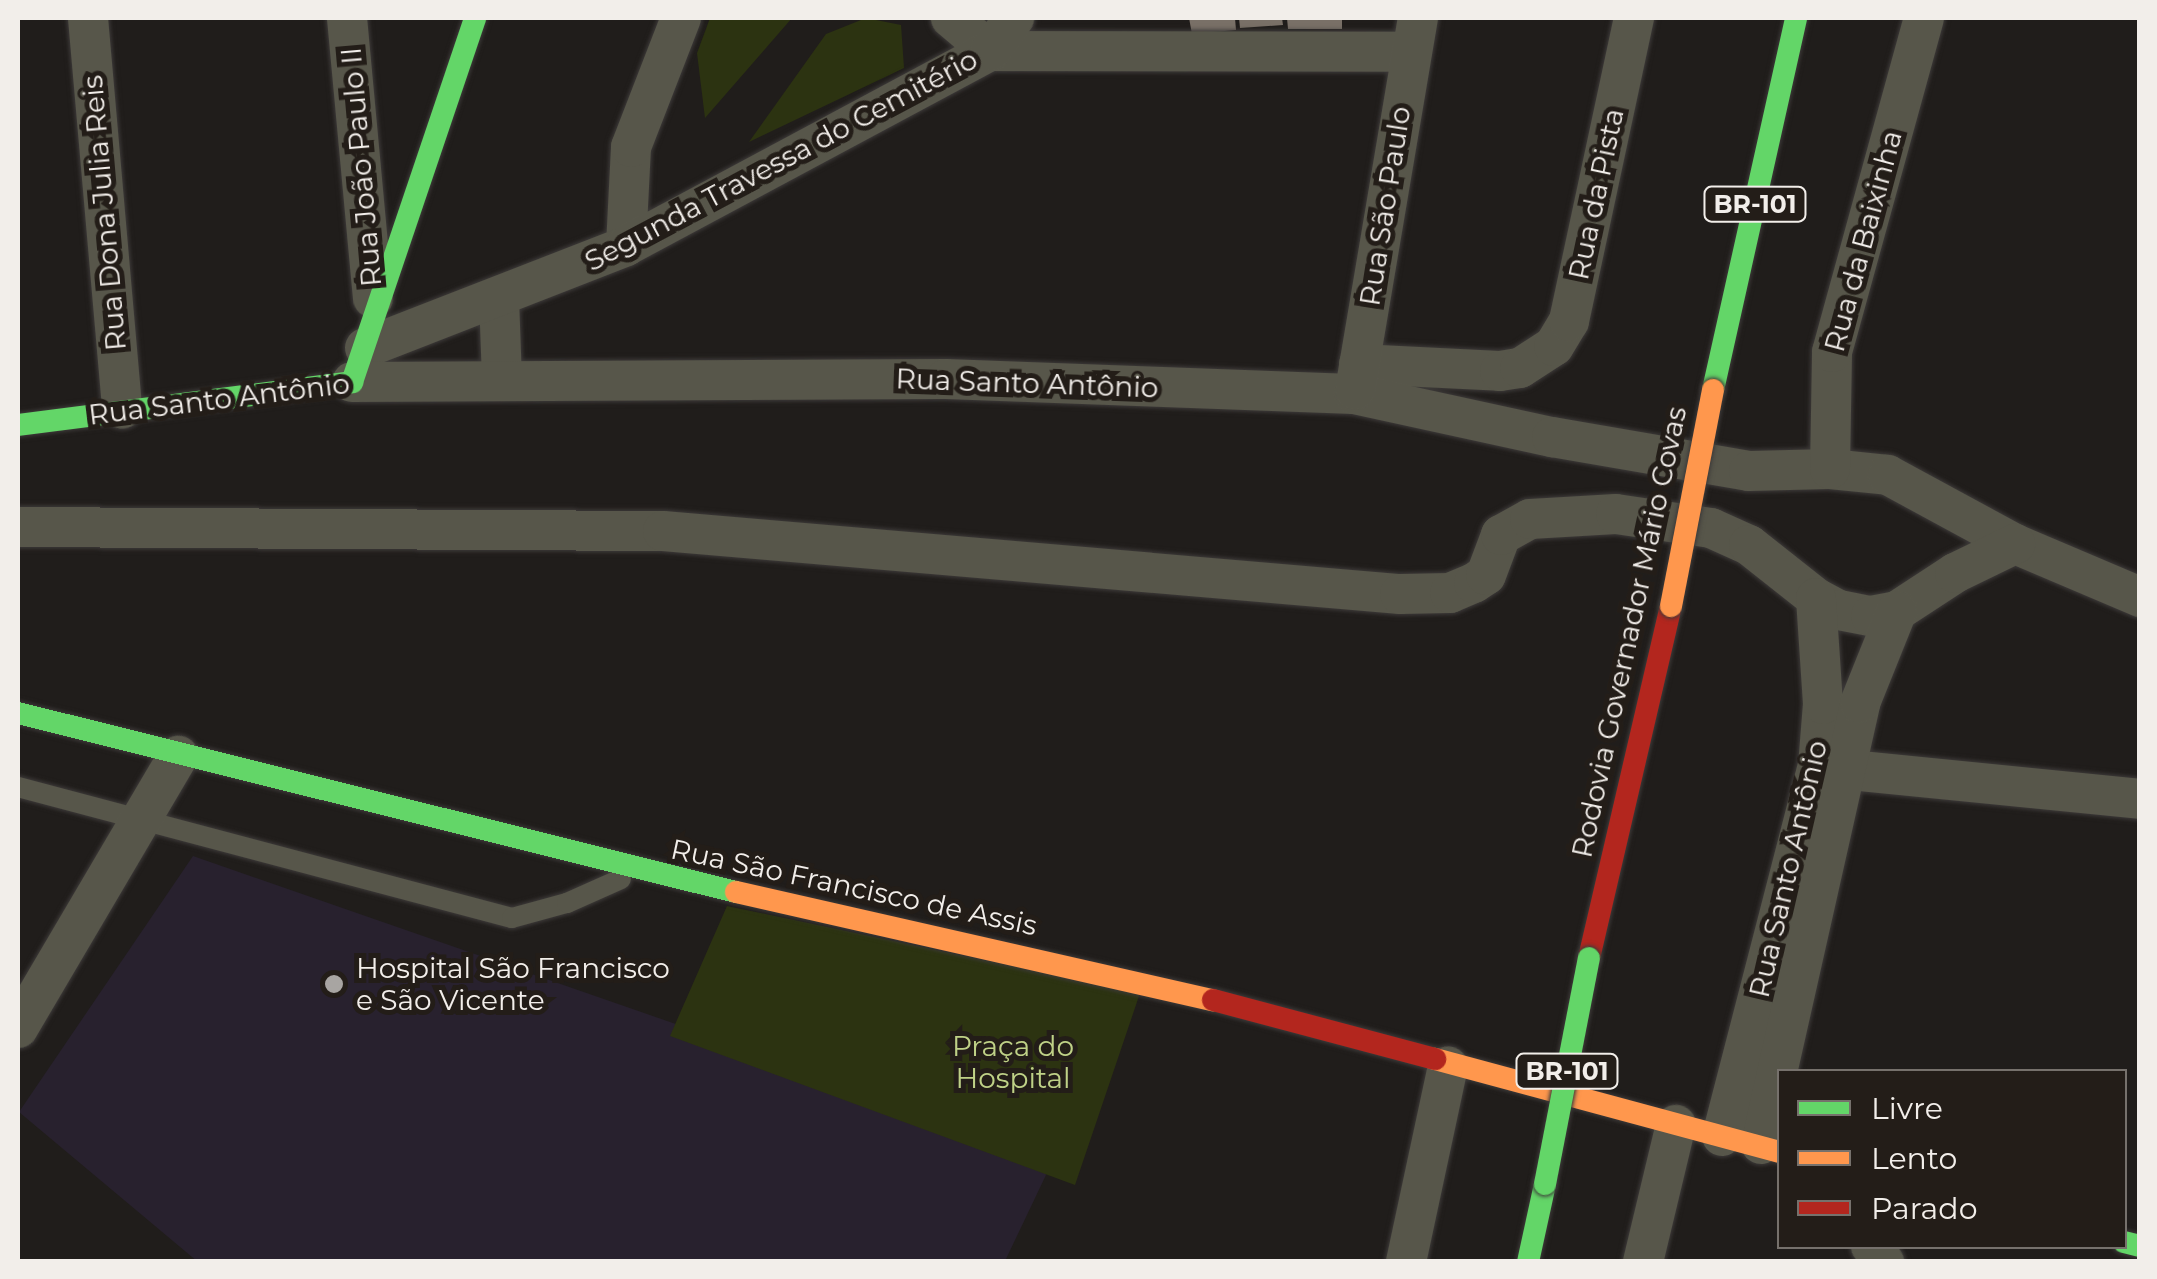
<!DOCTYPE html>
<html>
<head>
<meta charset="utf-8">
<style>
	body { margin:0 }
	#map { position:relative; width:2157px; height:1279px; overflow:hidden; background:#201d1b; font-family:Montserrat,sans-serif }
	div>[style] { position:absolute }
	[style*='--x'] { left:calc(var(--x)*1px); top:calc(var(--y)*1px); width:calc(var(--w)*1px); rotate:calc(var(--a)*1deg) }
	.medical>* { inset:0; background:#28212e }
	.green>* { inset:0; background:#2c3311 }
	.building>* { inset:0; background:#797067 }
	.roads { filter:drop-shadow(0 0 2px #3d3a39) drop-shadow(0 0 2px #3d3a39) }
	.lane>* { height:20px; margin:-10px; padding:0 10px; transform-origin:10px; border-radius:10px; background:#57564a }
	.street>* { height:40px; margin:-20px; padding:0 20px; transform-origin:20px; border-radius:20px; background:#57564a }
	.fast>* { height:22px; margin:-11px; padding:0 11px; transform-origin:11px; border-radius:11px; background:#63d668 }
	.slow>* { height:22px; margin:-11px; padding:0 11px; transform-origin:11px; border-radius:11px; background:#ff974d }
	.jam>* { height:22px; margin:-11px; padding:0 11px; transform-origin:11px; border-radius:11px; background:#b3261e }
	.bridges { filter:drop-shadow(0 0 2px #3d3a39) drop-shadow(0 0 2px #3d3a39) }
	.fast-bridge>* { height:22px; margin:-11px; padding:0 11px; transform-origin:11px; border-radius:11px; background:#63d668 }
	.slow-bridge>* { height:22px; margin:-11px; padding:0 11px; transform-origin:11px; border-radius:11px; background:#ff974d }
	.dots>* { width:28px; height:28px; translate:-50% -50%; box-sizing:border-box; border:5px solid #231d18; border-radius:50% }
	span { translate:-50% -50%; white-space:nowrap; text-align:center; line-height:1.15; -webkit-text-stroke:10px #231d18; paint-order:stroke }
	.shield-label span { padding:2px 8px; background:#231d18; border:2px solid; border-radius:8px; -webkit-text-stroke-width:0 }
	.shield-label { font-size:25px; color:#f2eeea; font-weight:700 }
	.street-label { font-size:28px; color:#f2eeea }
	.poi-label { font-size:28px; color:#f2eeea }
	.left { translate:0 -50%; text-align:left }
	.park-label { font-size:28px; color:#bfd187 }
	.frame { position:absolute; inset:0; border:20px solid #f2eeea; pointer-events:none }
	.legend { position:absolute; left:1777px; top:1069px; width:350px; height:180px; box-sizing:border-box; background:#231d18; border:2px solid #76716c; margin:0; padding:12px 18px; list-style:none; font-size:30px; color:#f2eeea }
	.legend li { display:flex; align-items:center; gap:20px; height:50px }
	.legend b { width:50px; border:2px solid #76716c }
</style>
</head>
<body>
<div id="map">
	<div class="medical">
		<div style="clip-path:polygon(193px 856px,1055px 1156px,1005px 1261px,198px 1262px,19px 1112px)"></div>
	</div>
	<div class="green">
		<div style="clip-path:polygon(710px 18px,792px 18px,705px 118px,697px 53px)"></div>
		<div style="clip-path:polygon(866px 18px,901px 25px,904px 68px,749px 142px,826px 34px)"></div>
		<div style="clip-path:polygon(727px 906px,1140px 993px,1075px 1185px,670px 1036px)"></div>
	</div>
	<div class="building">
		<div style="clip-path:polygon(1189px 18px,1235px 18px,1236px 30px,1192px 34px)"></div>
		<div style="clip-path:polygon(1239px 18px,1282px 18px,1283px 25px,1240px 28px)"></div>
		<div style="clip-path:polygon(1287px 18px,1342px 18px,1342px 29px,1288px 29px)"></div>
	</div>
	<div class="roads">
		<div class="lane">
			<div style="--x:18;--y:787;--w:511;--a:14.85"></div>
			<div style="--x:512;--y:918;--w:57;--a:-15.3"></div>
			<div style="--x:567;--y:903;--w:59;--a:-24"></div>
		</div>
		<div class="street">
			<div style="--x:88;--y:18;--w:392;--a:85"></div>
			<div style="--x:347;--y:18;--w:281;--a:84.7"></div>
			<div style="--x:951;--y:18;--w:51;--a:40.2"></div>
			<div style="--x:990;--y:51;--w:420;--a:0.1"></div>
			<div style="--x:626;--y:246;--w:99;--a:-87.1"></div>
			<div style="--x:631;--y:147;--w:138;--a:-68.8"></div>
			<div style="--x:499;--y:298;--w:82;--a:87.9"></div>
			<div style="--x:365;--y:348;--w:280;--a:-21.3"></div>
			<div style="--x:626;--y:246;--w:413;--a:-28.2"></div>
			<div style="--x:990;--y:51;--w:41;--a:-54"></div>
			<div style="--x:1359;--y:364;--w:141;--a:2.8"></div>
			<div style="--x:1500;--y:371;--w:20;--a:-9"></div>
			<div style="--x:1520;--y:368;--w:40;--a:-32.9"></div>
			<div style="--x:1554;--y:346;--w:29;--a:-59"></div>
			<div style="--x:1569;--y:321;--w:310;--a:-77.9"></div>
			<div style="--x:352;--y:382;--w:594;--a:-0.29"></div>
			<div style="--x:946;--y:379;--w:408;--a:2.1"></div>
			<div style="--x:1354;--y:394;--w:203;--a:12.3"></div>
			<div style="--x:1552;--y:437;--w:200;--a:9.8"></div>
			<div style="--x:1749;--y:471;--w:81;--a:-1.4"></div>
			<div style="--x:1830;--y:469;--w:58;--a:5.9"></div>
			<div style="--x:1888;--y:475;--w:145;--a:28.5"></div>
			<div style="--x:2015;--y:544;--w:136;--a:23"></div>
			<div style="--x:1355;--y:390;--w:377;--a:-80.4"></div>
			<div style="--x:1830;--y:469;--w:117;--a:-89"></div>
			<div style="--x:1832;--y:352;--w:346;--a:-74.6"></div>
			<div style="--x:18;--y:527;--w:645;--a:0.36"></div>
			<div style="--x:663;--y:531;--w:740;--a:4.89"></div>
			<div style="--x:1400;--y:594;--w:50;--a:-1.1"></div>
			<div style="--x:1450;--y:593;--w:26;--a:-23"></div>
			<div style="--x:1474;--y:583;--w:14;--a:-34"></div>
			<div style="--x:1486;--y:575;--w:43;--a:-69.4"></div>
			<div style="--x:1501;--y:535;--w:33;--a:-29"></div>
			<div style="--x:1530;--y:519;--w:86;--a:-3.3"></div>
			<div style="--x:1616;--y:514;--w:96;--a:8.4"></div>
			<div style="--x:1711;--y:528;--w:42;--a:24.1"></div>
			<div style="--x:1749;--y:545;--w:85;--a:38.3"></div>
			<div style="--x:1816;--y:598;--w:26;--a:28"></div>
			<div style="--x:1839;--y:610;--w:33;--a:11"></div>
			<div style="--x:1871;--y:616;--w:26;--a:-11"></div>
			<div style="--x:1897;--y:611;--w:69;--a:-33.2"></div>
			<div style="--x:1955;--y:573;--w:67;--a:-25.8"></div>
			<div style="--x:1820;--y:767;--w:322;--a:5.7"></div>
			<div style="--x:18;--y:1028;--w:316;--a:-59.5"></div>
			<div style="--x:1722;--y:1136;--w:382;--a:-75.5"></div>
			<div style="--x:1818;--y:766;--w:62;--a:-85.4"></div>
			<div style="--x:1823;--y:704;--w:106;--a:-93.8"></div>
			<div style="--x:1761;--y:1144;--w:452;--a:-77.3"></div>
			<div style="--x:1860;--y:703;--w:99;--a:-68.1"></div>
			<div style="--x:1871;--y:1246;--w:21;--a:51"></div>
			<div style="--x:1406;--y:1262;--w:200;--a:-77.9"></div>
			<div style="--x:1643;--y:1262;--w:141;--a:-76.5"></div>
		</div>
		<div class="fast">
			<div style="--x:1713;--y:390;--w:381;--a:-77.4"></div>
			<div style="--x:18;--y:425;--w:337;--a:-7.3"></div>
			<div style="--x:352;--y:382;--w:384;--a:-71.3"></div>
			<div style="--x:18;--y:713;--w:740;--a:14"></div>
			<div style="--x:2124;--y:1242;--w:16;--a:14"></div>
			<div style="--x:1528;--y:1262;--w:80;--a:-77.7"></div>
		</div>
		<div class="slow">
			<div style="--x:736;--y:892;--w:489;--a:12.8"></div>
			<div style="--x:1435;--y:1059;--w:357;--a:15.1"></div>
		</div>
		<div class="jam">
			<div style="--x:1589;--y:958;--w:361;--a:-76.9"></div>
			<div style="--x:1213;--y:1000;--w:230;--a:14.9"></div>
		</div>
	</div>
	<div class="bridges">
		<div class="fast-bridge">
			<div style="--x:1545;--y:1184;--w:230;--a:-79"></div>
		</div>
		<div class="slow-bridge">
			<div style="--x:1671;--y:606;--w:220;--a:-79"></div>
		</div>
	</div>
	<div class="dots">
		<div style="left:334px;top:984px;background:#a8a5a2"></div>
	</div>
	<div class="shield-label">
		<span style="left:1755px;top:204px">BR-101</span>
		<span style="left:1567px;top:1071px">BR-101</span>
	</div>
	<div class="street-label">
		<span style="left:781px;top:160px;rotate:-28deg">Segunda Travessa do Cemitério</span>
		<span style="left:361px;top:167px;rotate:-95deg">Rua João Paulo II</span>
		<span style="left:1596px;top:194px;rotate:-78deg">Rua da Pista</span>
		<span style="left:1385px;top:206px;rotate:-81deg">Rua São Paulo</span>
		<span style="left:104px;top:213px;rotate:-95deg">Rua Dona Julia Reis</span>
		<span style="left:1863px;top:241px;rotate:-75deg">Rua da Baixinha</span>
		<span style="left:1027px;top:383px;rotate:2deg">Rua Santo Antônio</span>
		<span style="left:219px;top:399px;rotate:-7deg">Rua Santo Antônio</span>
		<span style="left:1629px;top:632px;rotate:-78deg">Rodovia Governador Mário Covas</span>
		<span style="left:1788px;top:869px;rotate:-77deg">Rua Santo Antônio</span>
		<span style="left:854px;top:887px;rotate:12deg">Rua São Francisco de Assis</span>
	</div>
	<div class="poi-label">
		<span class="left" style="left:356px;top:984px">Hospital São Francisco<br>e São Vicente</span>
	</div>
	<div class="park-label">
		<span style="left:1013px;top:1062px">Praça do<br>Hospital</span>
	</div>
	<div class="frame"></div>
	<ul class="legend">
	<li><b style="height:12px;background:#63d668"></b>Livre</li>
	<li><b style="height:12px;background:#ff974d"></b>Lento</li>
	<li><b style="height:12px;background:#b3261e"></b>Parado</li>
	</ul>
</div>
</body>
</html>
